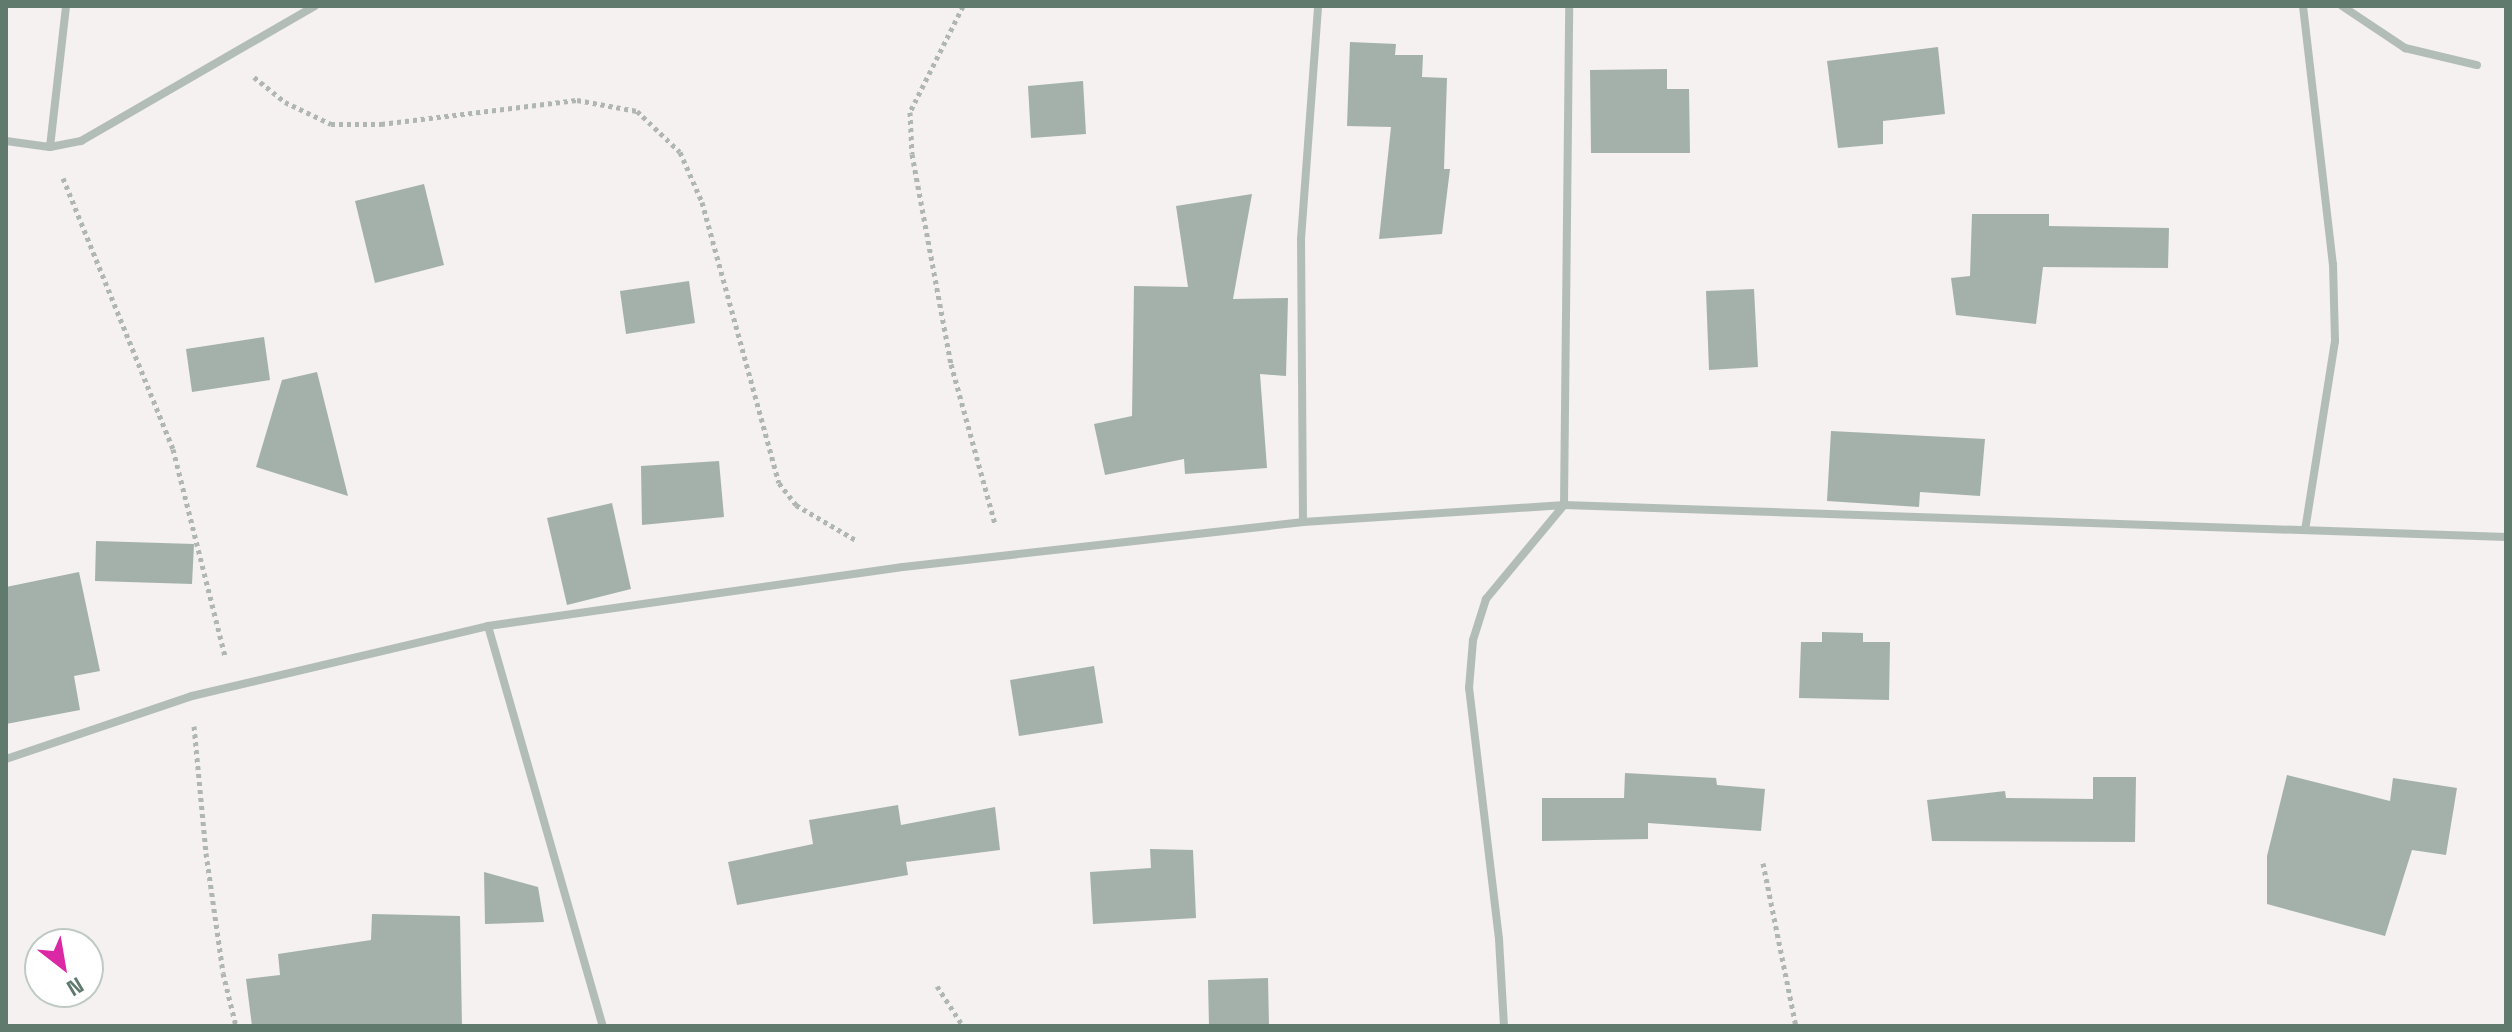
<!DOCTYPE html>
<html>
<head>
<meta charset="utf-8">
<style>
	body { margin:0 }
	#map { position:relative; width:2512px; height:1032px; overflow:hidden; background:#f4f1f0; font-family:"Space Grotesk",sans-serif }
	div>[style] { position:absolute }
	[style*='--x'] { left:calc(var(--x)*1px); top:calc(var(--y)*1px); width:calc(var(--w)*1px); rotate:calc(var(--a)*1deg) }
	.building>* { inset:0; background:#a4b1aa }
	.path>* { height:5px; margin-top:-2.5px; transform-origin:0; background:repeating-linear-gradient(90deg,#afb6b3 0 4px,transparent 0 8px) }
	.minor>* { height:8px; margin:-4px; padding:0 4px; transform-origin:4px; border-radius:4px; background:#b3bdb8 }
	span { translate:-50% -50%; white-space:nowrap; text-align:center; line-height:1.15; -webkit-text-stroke:8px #fff; paint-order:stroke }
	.frame { position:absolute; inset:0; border:8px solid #607a6e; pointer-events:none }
	.north { position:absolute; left:24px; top:928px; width:80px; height:80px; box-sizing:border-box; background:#fff; border:2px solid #bfcac5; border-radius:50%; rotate:149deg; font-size:22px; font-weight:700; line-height:32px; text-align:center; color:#607a6e }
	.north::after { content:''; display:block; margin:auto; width:28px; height:36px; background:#db29a5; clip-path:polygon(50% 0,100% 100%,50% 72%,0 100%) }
</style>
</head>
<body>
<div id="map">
	<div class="building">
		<div style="clip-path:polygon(1350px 42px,1396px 44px,1395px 55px,1423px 55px,1422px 77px,1447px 78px,1444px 169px,1450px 169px,1442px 234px,1379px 239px,1391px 127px,1347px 126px)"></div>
		<div style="clip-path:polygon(1938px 47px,1945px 114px,1883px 121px,1883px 144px,1838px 148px,1827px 61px)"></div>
		<div style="clip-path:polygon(1667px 69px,1667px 89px,1689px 89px,1690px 153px,1591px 153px,1590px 70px)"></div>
		<div style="clip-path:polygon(1083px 81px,1086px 134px,1031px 138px,1028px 86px)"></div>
		<div style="clip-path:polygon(424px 184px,444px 265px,375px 283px,355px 201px)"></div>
		<div style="clip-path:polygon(1252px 194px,1233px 299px,1288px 298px,1286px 376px,1260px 374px,1267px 468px,1185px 474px,1184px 459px,1105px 475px,1094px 424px,1132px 416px,1134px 286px,1188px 287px,1176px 206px)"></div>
		<div style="clip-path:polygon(1972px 214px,2049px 214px,2049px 226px,2169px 228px,2168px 268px,2043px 267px,2036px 324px,1956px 315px,1951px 278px,1970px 276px)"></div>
		<div style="clip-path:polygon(689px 281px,695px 323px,626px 334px,620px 291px)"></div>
		<div style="clip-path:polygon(1754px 289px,1758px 367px,1709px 370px,1706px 291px)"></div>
		<div style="clip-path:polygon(264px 337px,270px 380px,192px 392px,186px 349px)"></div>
		<div style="clip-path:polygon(317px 372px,348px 496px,256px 467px,282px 380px)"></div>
		<div style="clip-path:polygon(1831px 431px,1985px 439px,1980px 496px,1920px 492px,1919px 507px,1827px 501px)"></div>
		<div style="clip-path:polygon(719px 461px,724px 517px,642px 525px,641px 466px)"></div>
		<div style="clip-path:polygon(612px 503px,631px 589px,567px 605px,547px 518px)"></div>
		<div style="clip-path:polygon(96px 541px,194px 544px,192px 584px,95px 581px)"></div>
		<div style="clip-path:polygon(79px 572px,100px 671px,74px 676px,80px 710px,6px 724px,6px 587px)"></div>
		<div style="clip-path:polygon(1822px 632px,1863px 633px,1863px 642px,1890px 642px,1889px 700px,1799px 698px,1801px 642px,1822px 642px)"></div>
		<div style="clip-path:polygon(1094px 666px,1103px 723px,1019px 736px,1010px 680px)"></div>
		<div style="clip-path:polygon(1625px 773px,1716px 778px,1717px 785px,1765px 789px,1761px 831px,1648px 823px,1648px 839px,1542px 841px,1542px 798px,1624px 798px)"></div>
		<div style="clip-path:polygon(2287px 775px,2390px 801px,2393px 778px,2457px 788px,2446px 855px,2412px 850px,2385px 936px,2267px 904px,2267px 856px)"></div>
		<div style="clip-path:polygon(2093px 777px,2136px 777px,2135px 842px,1932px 841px,1927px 800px,2005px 791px,2006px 798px,2093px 799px)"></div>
		<div style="clip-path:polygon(898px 805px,901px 825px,995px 807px,1000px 850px,906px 862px,908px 875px,737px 905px,728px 862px,813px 844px,809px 820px)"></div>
		<div style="clip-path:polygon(1150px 849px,1193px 850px,1196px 918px,1093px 924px,1090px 872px,1151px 868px)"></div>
		<div style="clip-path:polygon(484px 872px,538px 887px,544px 922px,485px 924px)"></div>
		<div style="clip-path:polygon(372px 914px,460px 916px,462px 1026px,252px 1026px,246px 979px,280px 975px,278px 954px,371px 940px)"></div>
		<div style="clip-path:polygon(1268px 978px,1269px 1026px,1209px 1026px,1208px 980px)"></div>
	</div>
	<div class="path">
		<div style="--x:963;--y:6;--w:119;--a:116.6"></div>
		<div style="--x:910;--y:112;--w:42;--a:87.3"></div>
		<div style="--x:912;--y:154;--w:214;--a:79.5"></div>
		<div style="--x:951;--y:364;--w:166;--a:74.6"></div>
		<div style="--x:254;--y:77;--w:40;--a:39"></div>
		<div style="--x:285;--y:102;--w:51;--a:25.6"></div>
		<div style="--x:331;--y:124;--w:50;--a:0"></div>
		<div style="--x:381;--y:124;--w:197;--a:-7"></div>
		<div style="--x:577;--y:100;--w:61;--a:10.4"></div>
		<div style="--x:637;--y:111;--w:59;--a:43.6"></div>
		<div style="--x:680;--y:152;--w:55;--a:66.3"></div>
		<div style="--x:702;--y:202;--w:291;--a:74.7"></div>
		<div style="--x:779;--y:483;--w:28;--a:52"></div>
		<div style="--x:796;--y:505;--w:69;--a:30.3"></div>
		<div style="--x:63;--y:178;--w:292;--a:67.9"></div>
		<div style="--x:173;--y:449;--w:213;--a:75.9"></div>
		<div style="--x:194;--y:726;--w:128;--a:84.6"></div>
		<div style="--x:206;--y:853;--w:121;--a:81.9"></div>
		<div style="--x:223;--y:973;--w:55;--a:76.2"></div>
		<div style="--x:1763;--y:863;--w:166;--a:78.6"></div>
		<div style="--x:937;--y:986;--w:48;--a:57"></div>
	</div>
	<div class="minor">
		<div style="--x:2303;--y:6;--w:260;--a:83.4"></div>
		<div style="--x:2333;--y:264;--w:77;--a:88.5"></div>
		<div style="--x:2335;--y:341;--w:191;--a:99"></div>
		<div style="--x:2342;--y:6;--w:76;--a:33.7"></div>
		<div style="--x:2405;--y:48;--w:74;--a:13.3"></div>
		<div style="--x:6;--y:141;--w:44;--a:7.8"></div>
		<div style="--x:50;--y:147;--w:32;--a:-11"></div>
		<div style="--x:81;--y:141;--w:270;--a:-30"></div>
		<div style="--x:50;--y:147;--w:142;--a:-83.5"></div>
		<div style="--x:1303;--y:522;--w:283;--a:-90.4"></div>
		<div style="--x:1301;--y:239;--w:234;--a:-85.8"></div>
		<div style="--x:488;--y:626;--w:416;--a:74"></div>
		<div style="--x:6;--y:759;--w:196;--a:-18.7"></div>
		<div style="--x:192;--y:696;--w:304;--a:-13.3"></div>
		<div style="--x:488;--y:626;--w:419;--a:-8.1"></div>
		<div style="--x:903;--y:567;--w:403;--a:-6.4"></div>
		<div style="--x:1303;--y:522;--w:262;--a:-3.7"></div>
		<div style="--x:1564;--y:505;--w:943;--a:1.95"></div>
		<div style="--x:1504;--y:1026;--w:87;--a:-93.3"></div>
		<div style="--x:1499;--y:939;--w:253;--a:-96.8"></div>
		<div style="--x:1469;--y:688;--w:48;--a:-85.2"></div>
		<div style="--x:1473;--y:640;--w:43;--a:-72.4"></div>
		<div style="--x:1486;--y:599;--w:122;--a:-50.3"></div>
		<div style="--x:1564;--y:505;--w:499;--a:-89.4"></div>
	</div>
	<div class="frame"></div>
	<div class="north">N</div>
</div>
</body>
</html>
